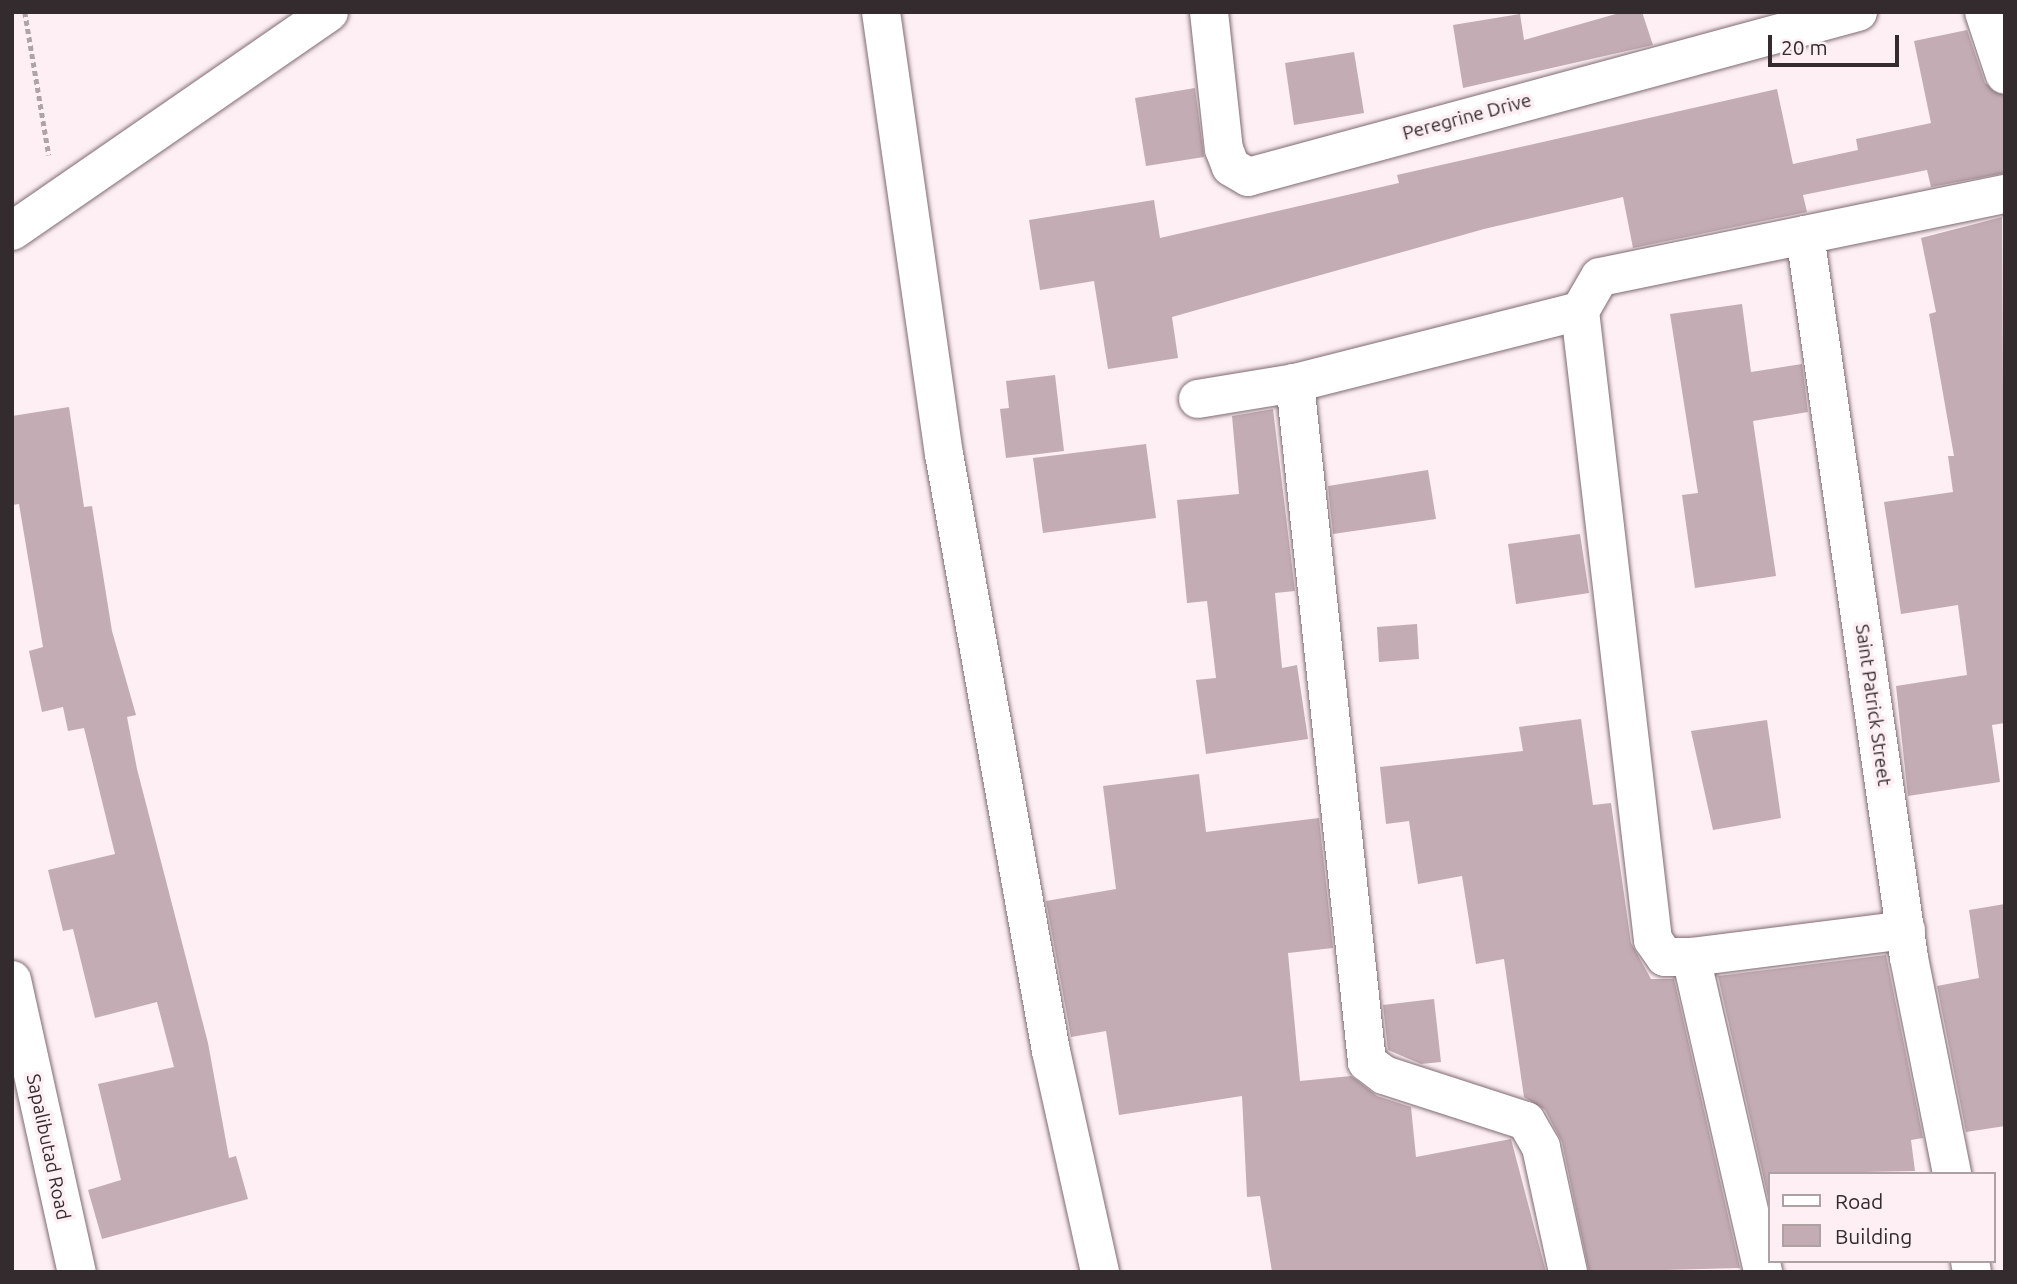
<!DOCTYPE html>
<html>
<head>
<meta charset="utf-8">
<style>
	body { margin:0 }
	#map { position:relative; width:2017px; height:1284px; overflow:hidden; background:#fdeff3; font-family:Ubuntu,sans-serif }
	div>[style] { position:absolute }
	[style*='--x'] { left:calc(var(--x)*1px); top:calc(var(--y)*1px); width:calc(var(--w)*1px); rotate:calc(var(--a)*1deg) }
	.building>* { inset:0; background:#c3acb3 }
	.path>* { height:4.5px; margin-top:-2.25px; transform-origin:0; background:repeating-linear-gradient(90deg,#b0a3a7 0 5px,transparent 0 8.5px) }
	.roads { filter:drop-shadow(0 0 2px #7f6b71) drop-shadow(0 0 2px #7f6b71) }
	.minor>* { height:38px; margin:-19px; padding:0 19px; transform-origin:19px; border-radius:19px; background:#fff }
	span { translate:-50% -50%; white-space:nowrap; text-align:center; line-height:1.15; -webkit-text-stroke:7px #fdeff3; paint-order:stroke }
	.street-label { font-size:19px; color:#342b2e }
	.frame { position:absolute; inset:0; border:14px solid #342b2e; pointer-events:none }
	.legend { position:absolute; left:1768px; top:1172px; width:228px; height:91px; box-sizing:border-box; background:#fdeff3; border:2px solid #ada1a4; margin:0; padding:9px 12px; list-style:none; font-size:21px; color:#342b2e }
	.legend li { display:flex; align-items:center; gap:14px; height:35px }
	.legend b { width:35px; border:2px solid #ada1a4 }
	.scale { position:absolute; left:1768px; top:35px; width:131px; height:32px; box-sizing:border-box; border:4px solid #342b2e; border-top:0; padding-left:9px; font-size:21px; line-height:24px; white-space:nowrap; color:#342b2e; -webkit-text-stroke:5px #fdeff3; paint-order:stroke }
</style>
</head>
<body>
<div id="map">
	<div class="building">
		<div style="clip-path:polygon(1623px 12px,1642px 12px,1653px 45px,1463px 88px,1453px 25px,1520px 14px,1524px 40px)"></div>
		<div style="clip-path:polygon(1967px 30px,1985px 83px,2005px 96px,2005px 173px,1931px 187px,1927px 170px,1803px 195px,1807px 212px,1633px 248px,1623px 197px,1484px 229px,1172px 317px,1178px 358px,1108px 369px,1094px 281px,1040px 290px,1029px 220px,1154px 200px,1160px 238px,1399px 183px,1397px 175px,1777px 89px,1793px 164px,1858px 150px,1856px 139px,1931px 123px,1914px 41px)"></div>
		<div style="clip-path:polygon(1354px 52px,1364px 113px,1294px 125px,1285px 63px)"></div>
		<div style="clip-path:polygon(1195px 88px,1204px 157px,1146px 166px,1135px 98px)"></div>
		<div style="clip-path:polygon(2002px 217px,2005px 723px,1992px 725px,2000px 782px,1908px 796px,1896px 686px,1967px 675px,1958px 605px,1901px 614px,1884px 502px,1953px 492px,1948px 456px,1954px 456px,1929px 314px,1936px 312px,1921px 238px)"></div>
		<div style="clip-path:polygon(1742px 304px,1751px 372px,1802px 364px,1808px 412px,1753px 421px,1776px 576px,1695px 588px,1682px 495px,1698px 493px,1670px 314px)"></div>
		<div style="clip-path:polygon(1055px 375px,1064px 451px,1006px 458px,1000px 409px,1009px 408px,1006px 381px)"></div>
		<div style="clip-path:polygon(69px 407px,84px 507px,92px 506px,112px 631px,136px 715px,127px 717px,137px 769px,208px 1043px,229px 1158px,236px 1156px,248px 1199px,102px 1239px,88px 1190px,121px 1180px,98px 1084px,174px 1067px,157px 1002px,95px 1018px,73px 929px,63px 931px,48px 870px,115px 854px,84px 728px,68px 731px,63px 707px,42px 712px,29px 651px,43px 647px,19px 504px,12px 505px,12px 416px)"></div>
		<div style="clip-path:polygon(1273px 409px,1295px 591px,1275px 593px,1282px 668px,1297px 665px,1308px 739px,1206px 754px,1196px 680px,1216px 678px,1207px 601px,1187px 603px,1177px 500px,1239px 494px,1232px 416px)"></div>
		<div style="clip-path:polygon(1146px 444px,1156px 518px,1043px 533px,1033px 458px)"></div>
		<div style="clip-path:polygon(1428px 470px,1436px 519px,1333px 534px,1328px 486px)"></div>
		<div style="clip-path:polygon(1580px 534px,1589px 593px,1516px 604px,1508px 544px)"></div>
		<div style="clip-path:polygon(1417px 624px,1419px 659px,1379px 662px,1377px 627px)"></div>
		<div style="clip-path:polygon(1581px 719px,1593px 805px,1611px 803px,1631px 943px,1651px 979px,1674px 979px,1740px 1268px,1589px 1272px,1562px 1142px,1545px 1110px,1524px 1097px,1504px 959px,1476px 964px,1462px 876px,1418px 884px,1409px 821px,1386px 824px,1380px 767px,1523px 751px,1519px 727px)"></div>
		<div style="clip-path:polygon(1767px 720px,1781px 818px,1713px 830px,1691px 731px)"></div>
		<div style="clip-path:polygon(1199px 774px,1206px 832px,1319px 818px,1333px 948px,1288px 953px,1300px 1081px,1351px 1076px,1377px 1096px,1411px 1107px,1416px 1157px,1511px 1139px,1546px 1272px,1272px 1272px,1260px 1196px,1247px 1197px,1242px 1096px,1119px 1115px,1106px 1031px,1071px 1037px,1046px 901px,1116px 889px,1103px 786px)"></div>
		<div style="clip-path:polygon(2005px 904px,2005px 1126px,1966px 1132px,1937px 986px,1979px 978px,1969px 910px)"></div>
		<div style="clip-path:polygon(1886px 955px,1923px 1138px,1911px 1140px,1915px 1171px,1770px 1174px,1770px 1206px,1718px 976px)"></div>
		<div style="clip-path:polygon(1434px 999px,1441px 1062px,1421px 1064px,1388px 1050px,1383px 1005px)"></div>
	</div>
	<div class="path">
		<div style="--x:25;--y:12;--w:145;--a:80.5"></div>
	</div>
	<div class="roads">
		<div class="minor">
			<div style="--x:881;--y:12;--w:446;--a:81.9"></div>
			<div style="--x:944;--y:454;--w:607;--a:79.84"></div>
			<div style="--x:1051;--y:1051;--w:226;--a:77.5"></div>
			<div style="--x:1209;--y:12;--w:138;--a:83.8"></div>
			<div style="--x:1224;--y:149;--w:19;--a:69"></div>
			<div style="--x:1231;--y:167;--w:20;--a:30"></div>
			<div style="--x:1248;--y:177;--w:632;--a:-15.14"></div>
			<div style="--x:1984;--y:12;--w:66;--a:71.6"></div>
			<div style="--x:12;--y:231;--w:385;--a:-34.6"></div>
			<div style="--x:1805;--y:235;--w:730;--a:81.81"></div>
			<div style="--x:1909;--y:958;--w:220;--a:78.7"></div>
			<div style="--x:1198;--y:399;--w:98;--a:-9.4"></div>
			<div style="--x:1906;--y:930;--w:217;--a:172.8"></div>
			<div style="--x:1691;--y:957;--w:26;--a:180"></div>
			<div style="--x:1665;--y:957;--w:21;--a:-125"></div>
			<div style="--x:1653;--y:940;--w:633;--a:-96.62"></div>
			<div style="--x:1580;--y:311;--w:39;--a:-60"></div>
			<div style="--x:1600;--y:277;--w:413;--a:-11.6"></div>
			<div style="--x:1691;--y:957;--w:323;--a:77.1"></div>
			<div style="--x:12;--y:980;--w:299;--a:77.5"></div>
			<div style="--x:1970;--y:1261;--w:11;--a:80"></div>
			<div style="--x:1568;--y:1272;--w:128;--a:-102.2"></div>
			<div style="--x:1541;--y:1147;--w:30;--a:-120"></div>
			<div style="--x:1526;--y:1121;--w:149;--a:-162.1"></div>
			<div style="--x:1384;--y:1075;--w:21;--a:-143"></div>
			<div style="--x:1367;--y:1062;--w:683;--a:-96.05"></div>
			<div style="--x:1295;--y:383;--w:294;--a:-14.2"></div>
		</div>
	</div>
	<div class="street-label">
		<span style="left:1467px;top:117px;rotate:-15deg">Peregrine Drive</span>
		<span style="left:1873px;top:705px;rotate:82deg">Saint Patrick Street</span>
		<span style="left:48px;top:1147px;rotate:78deg">Sapalibutad Road</span>
	</div>
	<div class="frame"></div>
	<ul class="legend">
	<li><b style="height:9px;background:#fff"></b>Road</li>
	<li><b style="height:19px;background:#c3acb3"></b>Building</li>
	</ul>
	<div class="scale">20 m</div>
</div>
</body>
</html>
